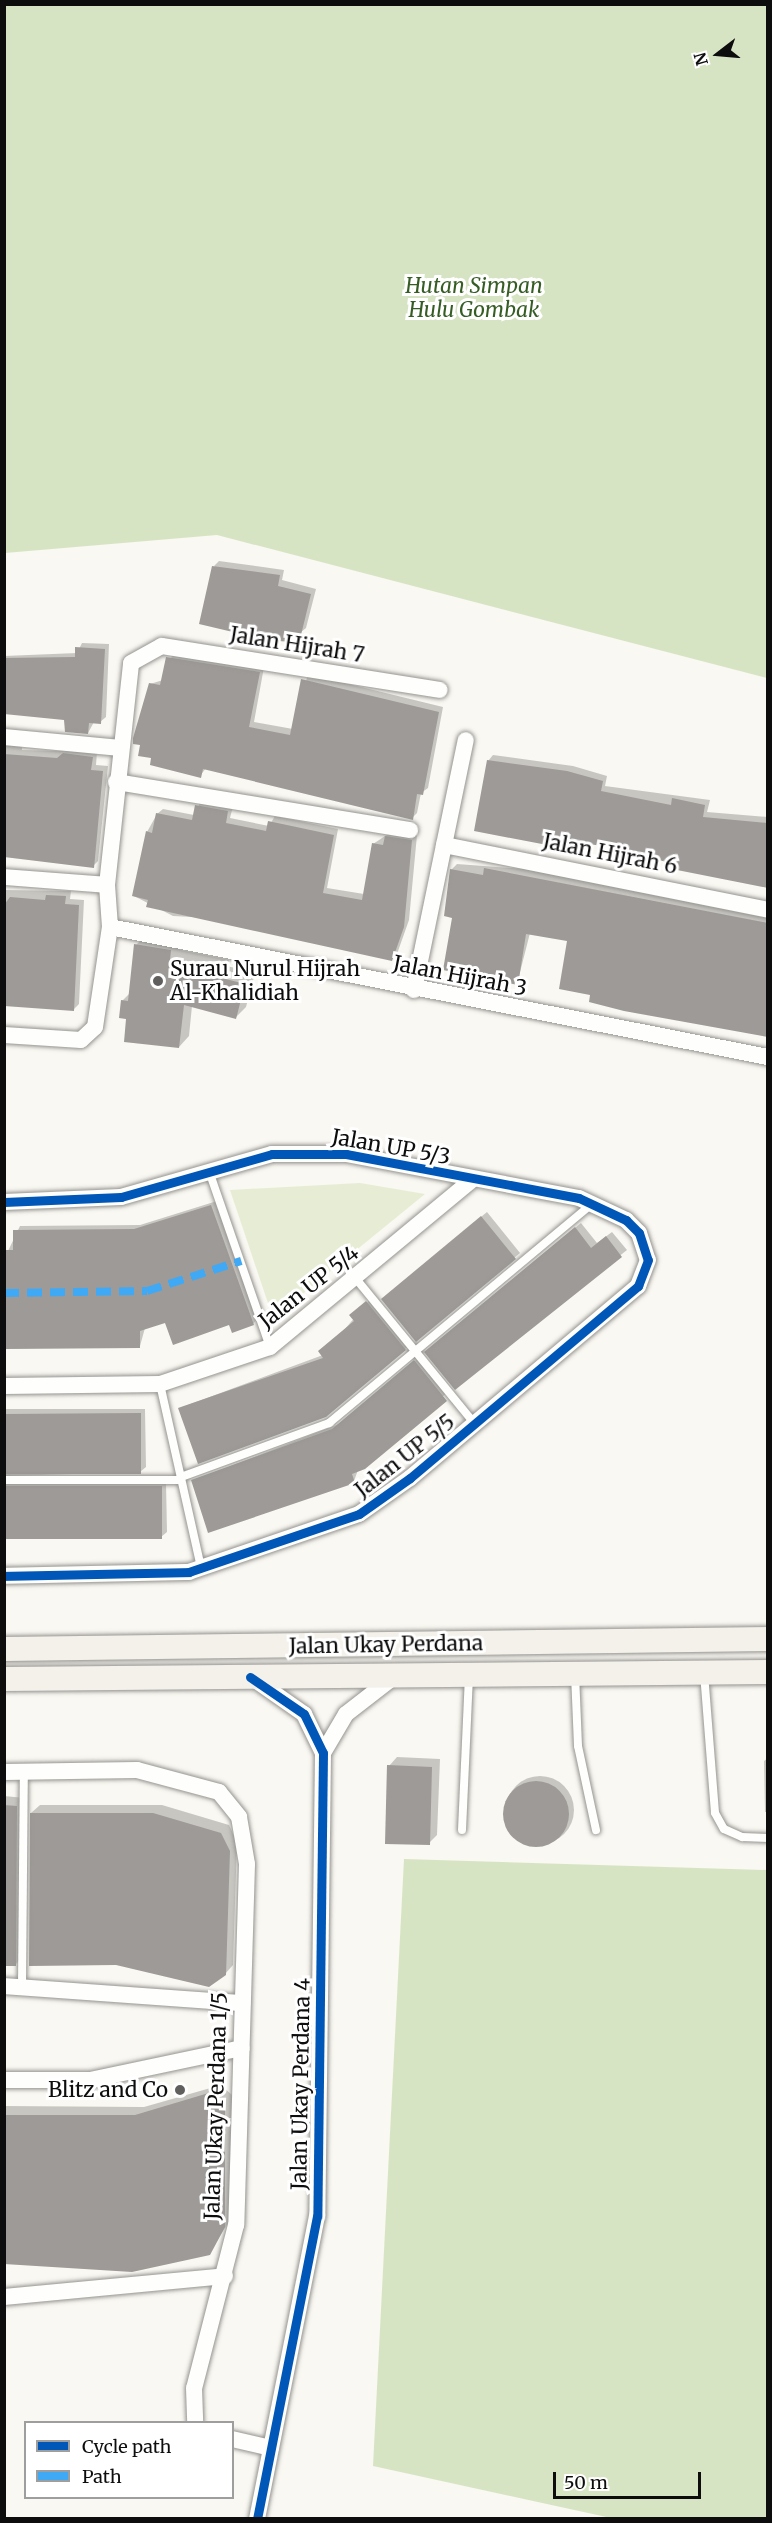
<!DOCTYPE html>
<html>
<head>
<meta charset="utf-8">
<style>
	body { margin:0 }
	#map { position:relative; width:772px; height:2523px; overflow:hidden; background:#faf8f2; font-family:Merriweather,serif }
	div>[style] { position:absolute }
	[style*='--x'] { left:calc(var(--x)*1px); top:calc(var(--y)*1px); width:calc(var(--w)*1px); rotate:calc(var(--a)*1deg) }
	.green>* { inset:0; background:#e6edd4 }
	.forest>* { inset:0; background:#d7e4c3 }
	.shadow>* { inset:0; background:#0003 }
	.round { border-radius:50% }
	.building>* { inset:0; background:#9d9a97 }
	.roads { filter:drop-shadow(0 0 2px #949390) drop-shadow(0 0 2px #949390) }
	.lane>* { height:8px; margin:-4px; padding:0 4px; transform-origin:4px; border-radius:4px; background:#fefefd }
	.street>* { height:16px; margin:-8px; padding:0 8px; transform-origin:8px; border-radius:8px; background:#fefefd }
	.secondary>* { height:24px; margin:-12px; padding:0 12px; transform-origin:12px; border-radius:12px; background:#f3f1ea }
	.quiet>* { height:8px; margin-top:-4px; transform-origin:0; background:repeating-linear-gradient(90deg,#3fa9f5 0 15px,transparent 0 23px) }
	.cycleway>* { height:9px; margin:-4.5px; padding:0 4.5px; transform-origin:4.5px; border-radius:4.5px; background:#0057b8 }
	.dots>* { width:16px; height:16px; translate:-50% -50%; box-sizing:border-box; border:3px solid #fff; border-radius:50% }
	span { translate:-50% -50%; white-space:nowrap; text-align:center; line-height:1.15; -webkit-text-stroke:6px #fff; paint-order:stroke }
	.park-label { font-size:21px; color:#365d24; font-style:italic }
	.street-label { font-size:21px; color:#0d0d0d }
	.poi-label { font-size:21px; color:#0d0d0d }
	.left { translate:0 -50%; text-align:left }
	.right { translate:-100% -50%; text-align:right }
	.frame { position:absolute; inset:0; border:6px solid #0d0d0d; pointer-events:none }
	.legend { position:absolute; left:24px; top:2421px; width:210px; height:78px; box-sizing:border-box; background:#fff; border:2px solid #9e9e9e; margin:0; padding:8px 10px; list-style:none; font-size:18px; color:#0d0d0d }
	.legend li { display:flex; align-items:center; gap:12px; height:30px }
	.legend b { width:30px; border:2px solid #9e9e9e }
	.north { position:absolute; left:688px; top:24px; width:60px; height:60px; -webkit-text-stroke:4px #fff; paint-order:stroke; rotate:254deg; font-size:16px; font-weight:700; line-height:24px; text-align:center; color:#0d0d0d }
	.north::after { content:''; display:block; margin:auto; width:21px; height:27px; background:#0d0d0d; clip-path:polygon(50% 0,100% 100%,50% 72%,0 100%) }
	.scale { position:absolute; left:553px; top:2472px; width:148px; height:27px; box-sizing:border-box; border:3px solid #0d0d0d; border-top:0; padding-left:8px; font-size:18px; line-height:21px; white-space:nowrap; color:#0d0d0d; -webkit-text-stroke:4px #fff; paint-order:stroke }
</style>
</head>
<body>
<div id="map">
	<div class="green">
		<div style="clip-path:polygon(360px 1183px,425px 1194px,273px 1318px,230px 1190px)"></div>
	</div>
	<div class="forest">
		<div style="clip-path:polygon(5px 4px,767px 5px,767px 678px,217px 535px,5px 553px)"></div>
		<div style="clip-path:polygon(404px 1859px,767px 1870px,767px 2518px,611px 2518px,373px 2466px)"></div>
	</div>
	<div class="shadow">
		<div style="clip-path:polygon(219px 561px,284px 570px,282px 580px,316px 589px,306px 628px,291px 640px,214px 566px)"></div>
		<div style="clip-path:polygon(82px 643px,109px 644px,106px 717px,100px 722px,94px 722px,88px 733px,66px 719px,4px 713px,4px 656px,77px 653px)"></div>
		<div style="clip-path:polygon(173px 653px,264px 667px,254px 722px,293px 729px,308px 674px,443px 707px,428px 788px,421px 793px,417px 813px,412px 818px,206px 768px,200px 776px,150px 684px,163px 680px)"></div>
		<div style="clip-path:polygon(4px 744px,22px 744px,22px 750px,97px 752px,96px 765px,108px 766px,98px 861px,93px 866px,4px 856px)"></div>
		<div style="clip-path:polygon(493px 755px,573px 766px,607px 776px,605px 786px,710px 800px,707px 812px,768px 817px,768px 887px,594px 844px,588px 851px,488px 761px)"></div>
		<div style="clip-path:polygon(201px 801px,233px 806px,230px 818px,269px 826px,275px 816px,338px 829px,327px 888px,364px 894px,373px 844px,391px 832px,417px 835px,409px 920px,397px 954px,392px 959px,210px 918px,173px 916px,134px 896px,147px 832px,157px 814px,163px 809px,194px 815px)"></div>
		<div style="clip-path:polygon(457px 864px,524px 869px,768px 918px,768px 1033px,592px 994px,569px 940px,530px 933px,517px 984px,454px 917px,451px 870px)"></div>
		<div style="clip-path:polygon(4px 890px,71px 891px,70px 899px,84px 900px,79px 1004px,74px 1009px,4px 1002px)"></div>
		<div style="clip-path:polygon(146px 935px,181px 940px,180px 950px,229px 960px,227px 966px,255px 973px,246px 1007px,236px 1017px,192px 1006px,189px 1036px,179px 1047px,128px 1018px,122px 1001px,131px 992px,136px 945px)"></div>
		<div style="clip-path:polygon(217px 1201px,258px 1318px,253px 1324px,166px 1321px,145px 1328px,140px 1346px,4px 1347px,8px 1251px,20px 1226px,140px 1225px)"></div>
		<div style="clip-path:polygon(487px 1212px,520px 1253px,416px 1340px,388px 1294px)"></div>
		<div style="clip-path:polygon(581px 1223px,597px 1243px,612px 1232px,627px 1250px,455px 1387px,432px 1347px)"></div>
		<div style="clip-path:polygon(372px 1297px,411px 1344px,325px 1416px,180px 1408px,323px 1355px)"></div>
		<div style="clip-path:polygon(421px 1356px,449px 1391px,358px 1470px,354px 1481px,192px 1481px,339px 1424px)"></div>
		<div style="clip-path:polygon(4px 1409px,145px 1409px,146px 1467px,140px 1472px,6px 1476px,9px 1482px,166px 1482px,167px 1532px,161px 1537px,4px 1538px)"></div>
		<div style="clip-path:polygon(397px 1757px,440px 1759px,437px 1835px,429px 1843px,389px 1766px)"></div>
		<div style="clip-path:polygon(768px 1758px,768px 1812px,765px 1812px,764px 1761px)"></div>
		<div class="round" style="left:506px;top:1776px;width:68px;height:68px"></div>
		<div style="clip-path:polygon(4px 1796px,25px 1798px,23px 1957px,15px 1965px,4px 1966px)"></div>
		<div style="clip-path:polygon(40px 1805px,162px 1805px,229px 1825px,237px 1842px,233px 1965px,225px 1974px,31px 1813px)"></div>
		<div style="clip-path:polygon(221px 2085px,232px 2095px,232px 2217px,209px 2253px,4px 2261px,4px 2106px,144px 2107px)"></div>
	</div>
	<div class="building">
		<div style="clip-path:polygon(212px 566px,280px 575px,278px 586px,311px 594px,301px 635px,293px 633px,291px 642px,266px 640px,199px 624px)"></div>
		<div style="clip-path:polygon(75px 647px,105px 649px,101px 724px,89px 723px,88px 734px,65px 732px,64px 720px,4px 714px,4px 658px,75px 657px)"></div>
		<div style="clip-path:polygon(166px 657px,260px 672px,249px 727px,290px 735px,301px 679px,439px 712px,423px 795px,417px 794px,413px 820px,203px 769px,201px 778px,150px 765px,151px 758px,138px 756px,140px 745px,133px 744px,133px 738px,149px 683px,160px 685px)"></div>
		<div style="clip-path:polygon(63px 753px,93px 757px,91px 770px,103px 771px,94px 868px,4px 857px,4px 754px,57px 758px)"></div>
		<div style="clip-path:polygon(487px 760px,567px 771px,603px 781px,601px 791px,671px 805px,672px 798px,705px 805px,703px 817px,768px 823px,768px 888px,672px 869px,673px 864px,628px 851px,590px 844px,589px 853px,474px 831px)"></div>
		<div style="clip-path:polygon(195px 805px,228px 811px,226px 823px,266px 831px,268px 821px,334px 835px,323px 893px,362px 900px,372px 843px,383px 845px,385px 836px,412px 840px,404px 927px,392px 961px,146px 907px,148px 900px,132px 896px,146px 831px,152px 833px,156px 813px,192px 820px)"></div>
		<div style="clip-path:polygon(484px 868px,768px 923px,768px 1037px,624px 1011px,589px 1002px,590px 995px,559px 989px,567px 941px,526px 934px,518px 985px,443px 970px,452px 918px,444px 916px,450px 869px,483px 875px)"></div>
		<div style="clip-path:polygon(46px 895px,66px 896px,65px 904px,79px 905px,74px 1011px,4px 1006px,4px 905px,10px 897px,45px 900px)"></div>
		<div style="clip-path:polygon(134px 944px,171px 950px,170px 960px,220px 970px,218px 977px,245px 984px,236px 1019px,184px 1005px,179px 1048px,124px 1042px,126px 1019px,119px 1018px,121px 1000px,128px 1001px)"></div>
		<div style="clip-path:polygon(211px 1205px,254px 1325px,232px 1333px,229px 1325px,173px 1345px,165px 1323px,140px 1331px,140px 1348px,4px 1349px,6px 1250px,13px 1250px,13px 1230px,134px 1229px)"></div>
		<div style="clip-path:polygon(481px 1216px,516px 1259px,416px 1342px,381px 1299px)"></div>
		<div style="clip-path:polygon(575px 1227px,591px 1248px,606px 1236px,622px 1257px,455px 1390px,424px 1352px)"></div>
		<div style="clip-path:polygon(366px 1301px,406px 1350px,326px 1417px,198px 1464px,178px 1408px,323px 1358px,318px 1351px,354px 1321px,349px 1315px)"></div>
		<div style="clip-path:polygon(414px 1360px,447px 1401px,365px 1469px,352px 1474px,355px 1483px,208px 1533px,191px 1480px,332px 1429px)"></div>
		<div style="clip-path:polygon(141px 1413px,141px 1474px,4px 1474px,4px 1414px)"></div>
		<div style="clip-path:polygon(4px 1486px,162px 1486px,162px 1539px,4px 1539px)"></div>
		<div style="clip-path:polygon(387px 1765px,432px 1767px,430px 1845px,385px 1844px)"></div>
		<div class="round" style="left:503px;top:1781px;width:66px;height:66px"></div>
		<div style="clip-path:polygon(4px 1805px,17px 1806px,16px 1966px,4px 1966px)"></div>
		<div style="clip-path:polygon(30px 1813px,153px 1813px,221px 1833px,230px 1851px,226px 1975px,209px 1987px,116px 1965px,29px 1966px)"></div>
		<div style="clip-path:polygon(212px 2092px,225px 2103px,225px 2227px,210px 2255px,132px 2272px,4px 2264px,4px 2115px,135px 2115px)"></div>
	</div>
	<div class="roads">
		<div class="lane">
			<div style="--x:209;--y:1171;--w:186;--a:70.9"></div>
			<div style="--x:357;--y:1280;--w:186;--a:50.7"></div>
			<div style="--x:160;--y:1384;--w:189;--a:77.4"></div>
			<div style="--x:181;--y:1477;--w:158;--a:-20"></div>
			<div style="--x:329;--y:1423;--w:342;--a:-39.8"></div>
			<div style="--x:4;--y:1480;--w:177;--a:0"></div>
			<div style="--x:704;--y:1673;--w:140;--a:85.5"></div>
			<div style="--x:715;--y:1813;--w:18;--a:61"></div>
			<div style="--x:724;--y:1829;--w:20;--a:24"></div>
			<div style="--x:742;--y:1837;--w:26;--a:2"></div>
			<div style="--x:575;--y:1674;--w:72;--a:87.6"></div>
			<div style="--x:578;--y:1746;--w:86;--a:77.9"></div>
			<div style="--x:462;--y:1830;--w:154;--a:-87.4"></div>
			<div style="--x:22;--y:1985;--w:214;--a:-89.5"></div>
		</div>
		<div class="street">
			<div style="--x:4;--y:737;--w:117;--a:5.4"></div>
			<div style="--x:116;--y:782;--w:298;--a:9.3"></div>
			<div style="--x:444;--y:845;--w:330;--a:11.3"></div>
			<div style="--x:4;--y:877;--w:103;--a:4.4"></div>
			<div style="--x:110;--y:927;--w:671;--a:11.18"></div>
			<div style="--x:414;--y:990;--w:255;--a:-78.3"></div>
			<div style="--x:4;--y:1035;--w:77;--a:3.7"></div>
			<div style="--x:81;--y:1040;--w:19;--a:-43"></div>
			<div style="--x:95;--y:1027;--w:101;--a:-81.5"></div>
			<div style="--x:110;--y:927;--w:42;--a:-94.1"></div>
			<div style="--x:107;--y:885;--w:223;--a:-83.8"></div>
			<div style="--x:131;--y:663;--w:35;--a:-29"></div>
			<div style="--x:162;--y:646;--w:281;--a:9"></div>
			<div style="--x:4;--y:1202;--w:117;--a:-2.4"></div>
			<div style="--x:121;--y:1197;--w:157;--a:-15.9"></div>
			<div style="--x:272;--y:1154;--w:74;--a:0"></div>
			<div style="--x:346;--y:1154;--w:237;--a:10.7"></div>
			<div style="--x:579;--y:1198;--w:52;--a:25.1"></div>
			<div style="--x:626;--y:1220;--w:18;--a:45"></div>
			<div style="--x:639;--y:1233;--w:28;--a:72"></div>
			<div style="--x:648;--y:1260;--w:28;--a:111"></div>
			<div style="--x:638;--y:1286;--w:298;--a:139.9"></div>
			<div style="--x:410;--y:1478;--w:62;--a:144.8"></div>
			<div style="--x:359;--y:1514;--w:180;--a:161.2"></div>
			<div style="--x:189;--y:1572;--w:185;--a:178.8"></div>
			<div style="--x:4;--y:1386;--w:156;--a:-0.7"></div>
			<div style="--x:160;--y:1384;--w:116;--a:-18.6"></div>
			<div style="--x:270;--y:1347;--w:262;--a:-39.6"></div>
			<div style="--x:251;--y:1677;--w:65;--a:34.9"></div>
			<div style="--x:304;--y:1714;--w:43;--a:64"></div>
			<div style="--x:323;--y:1753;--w:463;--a:90.7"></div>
			<div style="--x:317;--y:2216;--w:308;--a:101.2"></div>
			<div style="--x:323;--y:1753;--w:45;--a:-59.5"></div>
			<div style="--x:346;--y:1714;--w:62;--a:-37.8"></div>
			<div style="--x:4;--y:1772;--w:133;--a:-0.9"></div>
			<div style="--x:137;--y:1770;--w:85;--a:15"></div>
			<div style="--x:219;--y:1792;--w:32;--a:51"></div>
			<div style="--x:239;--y:1817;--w:48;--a:80.3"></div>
			<div style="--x:247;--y:1864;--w:361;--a:91.7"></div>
			<div style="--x:236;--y:2225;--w:168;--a:104.4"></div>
			<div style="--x:194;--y:2388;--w:34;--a:88"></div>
			<div style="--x:4;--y:1986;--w:239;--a:4.1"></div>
			<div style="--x:4;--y:2080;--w:86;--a:0"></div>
			<div style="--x:90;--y:2080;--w:155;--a:-11.9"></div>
			<div style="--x:4;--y:2297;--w:222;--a:-5.4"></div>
			<div style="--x:232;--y:2439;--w:40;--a:13"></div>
		</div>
		<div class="secondary">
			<div style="--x:4;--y:1649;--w:764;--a:-0.75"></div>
			<div style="--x:4;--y:1679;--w:764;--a:-0.52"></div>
		</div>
	</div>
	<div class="quiet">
		<div style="--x:4;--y:1293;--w:143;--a:-0.8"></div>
		<div style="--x:147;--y:1291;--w:99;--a:-17.7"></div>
	</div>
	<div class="cycleway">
		<div style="--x:4;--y:1202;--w:117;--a:-2.4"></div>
		<div style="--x:121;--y:1197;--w:157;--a:-15.9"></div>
		<div style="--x:272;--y:1154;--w:74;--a:0"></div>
		<div style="--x:346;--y:1154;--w:237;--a:10.7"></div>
		<div style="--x:579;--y:1198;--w:52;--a:25.1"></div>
		<div style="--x:626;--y:1220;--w:18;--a:45"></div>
		<div style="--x:639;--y:1233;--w:28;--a:72"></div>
		<div style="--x:648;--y:1260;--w:28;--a:111"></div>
		<div style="--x:638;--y:1286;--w:298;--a:139.9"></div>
		<div style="--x:410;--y:1478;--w:62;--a:144.8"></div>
		<div style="--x:359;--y:1514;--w:180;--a:161.2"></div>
		<div style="--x:189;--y:1572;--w:185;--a:178.8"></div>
		<div style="--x:250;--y:1677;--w:65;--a:34.4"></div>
		<div style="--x:304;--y:1714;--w:43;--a:64"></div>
		<div style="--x:323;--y:1753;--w:463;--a:90.7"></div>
		<div style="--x:317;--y:2216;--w:308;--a:101.2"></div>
	</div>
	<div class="dots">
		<div style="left:158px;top:981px;background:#605f5d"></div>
		<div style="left:180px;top:2090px;background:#605f5d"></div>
	</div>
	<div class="park-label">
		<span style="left:474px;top:298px">Hutan Simpan<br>Hulu Gombak</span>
	</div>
	<div class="street-label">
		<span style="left:297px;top:645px;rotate:9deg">Jalan Hijrah 7</span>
		<span style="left:610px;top:854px;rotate:11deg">Jalan Hijrah 6</span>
		<span style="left:460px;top:976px;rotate:11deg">Jalan Hijrah 3</span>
		<span style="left:391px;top:1147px;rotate:10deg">Jalan UP 5/3</span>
		<span style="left:309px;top:1287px;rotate:-38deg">Jalan UP 5/4</span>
		<span style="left:405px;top:1456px;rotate:-38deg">Jalan UP 5/5</span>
		<span style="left:386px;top:1645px;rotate:-1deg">Jalan Ukay Perdana</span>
		<span style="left:301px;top:2084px;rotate:-89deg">Jalan Ukay Perdana 4</span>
		<span style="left:216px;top:2106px;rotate:-88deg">Jalan Ukay Perdana 1/5</span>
	</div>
	<div class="poi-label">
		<span class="left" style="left:170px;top:981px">Surau Nurul Hijrah<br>Al-Khalidiah</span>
		<span class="right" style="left:168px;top:2090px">Blitz and Co</span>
	</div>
	<div class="frame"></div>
	<ul class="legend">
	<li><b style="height:8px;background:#0057b8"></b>Cycle path</li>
	<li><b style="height:8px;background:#3fa9f5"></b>Path</li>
	</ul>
	<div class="north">N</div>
	<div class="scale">50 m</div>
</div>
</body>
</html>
